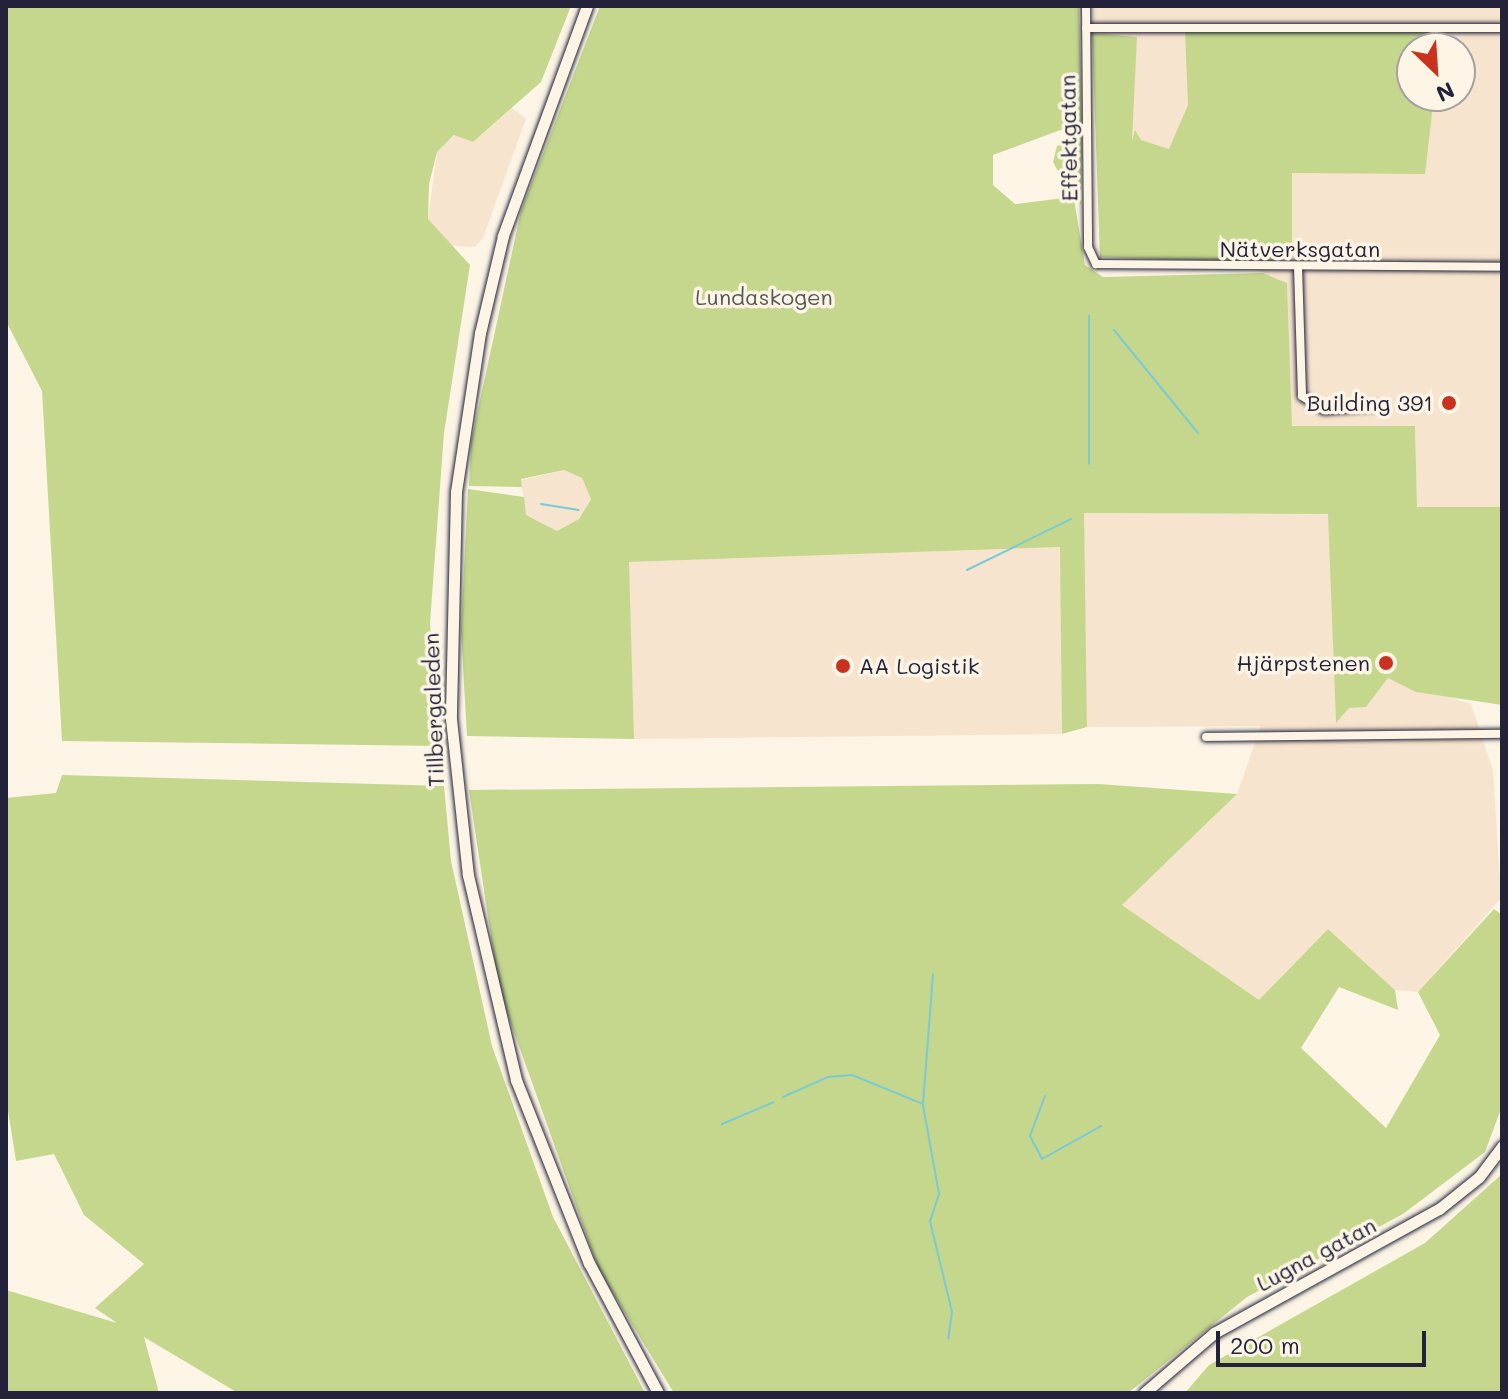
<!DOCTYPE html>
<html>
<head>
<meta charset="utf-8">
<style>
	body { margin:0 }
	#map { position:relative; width:1508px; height:1399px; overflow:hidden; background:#fcf5e5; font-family:Mali,sans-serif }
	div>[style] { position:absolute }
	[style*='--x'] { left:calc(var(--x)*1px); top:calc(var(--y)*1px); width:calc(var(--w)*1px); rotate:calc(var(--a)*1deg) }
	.built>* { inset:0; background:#f6e4ce }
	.green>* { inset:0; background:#c4d78c }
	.stream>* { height:2px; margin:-1px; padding:0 1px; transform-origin:1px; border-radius:1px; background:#7acad4 }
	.roads { filter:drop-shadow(0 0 2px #22223b) drop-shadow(0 0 2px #22223b) }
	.minor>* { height:8px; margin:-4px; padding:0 4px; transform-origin:4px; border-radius:4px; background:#fcf5e5 }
	.secondary>* { height:11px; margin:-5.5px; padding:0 5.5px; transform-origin:5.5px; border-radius:5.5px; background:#fcf5e5 }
	.dots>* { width:22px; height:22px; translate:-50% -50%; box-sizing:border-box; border:4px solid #fcf5e5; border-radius:50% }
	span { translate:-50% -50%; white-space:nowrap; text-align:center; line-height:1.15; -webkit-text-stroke:7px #fcf5e5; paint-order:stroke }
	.street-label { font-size:22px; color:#22223b }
	.park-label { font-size:22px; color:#535853 }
	.poi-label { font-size:22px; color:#22223b }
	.right { translate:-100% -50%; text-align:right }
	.left { translate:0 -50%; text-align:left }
	.frame { position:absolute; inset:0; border:8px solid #22223b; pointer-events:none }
	.north { position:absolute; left:1396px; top:32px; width:80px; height:80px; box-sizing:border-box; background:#fcf5e5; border:2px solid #a5a1a1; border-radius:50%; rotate:155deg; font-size:22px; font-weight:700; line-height:32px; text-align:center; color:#22223b }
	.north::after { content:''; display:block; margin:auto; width:28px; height:36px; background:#c8321e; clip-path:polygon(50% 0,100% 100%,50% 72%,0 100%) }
	.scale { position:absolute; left:1216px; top:1331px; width:210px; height:36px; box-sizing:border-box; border:4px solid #22223b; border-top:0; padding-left:10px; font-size:24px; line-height:28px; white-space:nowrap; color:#22223b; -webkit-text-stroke:6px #fcf5e5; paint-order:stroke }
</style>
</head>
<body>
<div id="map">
	<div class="built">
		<div style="clip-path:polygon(evenodd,1093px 6px,1502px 6px,1502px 507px,1417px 507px,1415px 427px,1292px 426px,1287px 283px,1252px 268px,1100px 257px,1093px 6px,1412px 48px,1460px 48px,1460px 96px,1412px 96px,1412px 48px)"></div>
		<div style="clip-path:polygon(512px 108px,526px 119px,483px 238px,475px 247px,451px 246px,428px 219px,437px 152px,455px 135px,473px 142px)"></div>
		<div style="clip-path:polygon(564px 470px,582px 478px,591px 498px,579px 519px,557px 531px,526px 515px,521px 480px)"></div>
		<div style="clip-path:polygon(1083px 513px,1329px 514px,1336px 722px,1349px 708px,1366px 707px,1388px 678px,1471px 704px,1493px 770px,1501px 898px,1418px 992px,1395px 990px,1328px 929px,1259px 1000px,1122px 905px,1237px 794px,1261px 726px,1087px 727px)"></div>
		<div style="clip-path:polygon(1061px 547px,1062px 734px,634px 739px,628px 562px)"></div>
	</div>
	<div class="green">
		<div style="clip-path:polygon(6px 6px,571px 6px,541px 82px,473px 142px,454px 135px,437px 152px,429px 184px,428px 219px,470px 265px,444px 433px,430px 623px,440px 746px,62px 741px,42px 391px,6px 321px)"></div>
		<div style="clip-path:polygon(600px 6px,1079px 8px,1082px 122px,993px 155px,993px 185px,1015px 204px,1072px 197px,1053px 162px,1057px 146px,1082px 132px,1081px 204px,1074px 199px,1085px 265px,1103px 277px,1263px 273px,1287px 283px,1292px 426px,1415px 426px,1417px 507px,1502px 507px,1502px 705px,1416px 692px,1388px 678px,1366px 707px,1349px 708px,1336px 723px,1328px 514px,1084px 513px,1087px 727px,1062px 734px,1060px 547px,629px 562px,634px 739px,467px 736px,461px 631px,468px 489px,524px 497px,526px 515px,557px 531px,579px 519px,591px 499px,582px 478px,564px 470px,521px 479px,522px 487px,469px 486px,471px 442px,521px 211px)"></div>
		<div style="clip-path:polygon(1430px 30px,1431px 48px,1412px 48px,1412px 96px,1434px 96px,1425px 174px,1292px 173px,1292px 253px,1275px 263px,1100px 257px,1092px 33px,1137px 37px,1132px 141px,1135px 130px,1141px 140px,1169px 149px,1188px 105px,1185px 31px)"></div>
		<div style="clip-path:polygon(62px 775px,444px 786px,451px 861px,492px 1046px,553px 1217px,645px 1393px,238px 1393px,144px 1337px,159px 1393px,6px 1393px,6px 1290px,117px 1323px,95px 1308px,144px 1264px,84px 1215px,54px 1154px,16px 1161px,6px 1098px,6px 798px,56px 793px)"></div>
		<div style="clip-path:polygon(1098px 784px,1237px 794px,1122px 905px,1259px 1000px,1328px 929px,1395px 990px,1398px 1010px,1339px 987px,1301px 1048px,1386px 1128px,1440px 1035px,1418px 992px,1494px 909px,1502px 915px,1502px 1106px,1485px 1152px,1403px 1214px,1247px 1297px,1128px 1393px,674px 1393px,599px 1270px,499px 990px,469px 790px)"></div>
		<div style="clip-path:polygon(1502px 1174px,1502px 1393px,1185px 1393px,1209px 1365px,1425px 1243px)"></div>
	</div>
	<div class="stream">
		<div style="--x:1114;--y:330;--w:133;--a:50.8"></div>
		<div style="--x:1089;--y:464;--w:148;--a:-90"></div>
		<div style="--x:541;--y:504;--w:38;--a:9"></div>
		<div style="--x:967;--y:570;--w:116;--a:-26.1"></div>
		<div style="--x:1045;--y:1096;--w:43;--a:110.6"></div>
		<div style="--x:1030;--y:1136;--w:26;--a:62"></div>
		<div style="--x:1042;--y:1159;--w:68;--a:-29.2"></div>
		<div style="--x:783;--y:1097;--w:49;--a:-24"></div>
		<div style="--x:828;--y:1077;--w:24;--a:-5"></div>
		<div style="--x:852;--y:1075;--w:77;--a:22.2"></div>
		<div style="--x:923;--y:1104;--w:130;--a:-85.6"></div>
		<div style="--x:923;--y:1105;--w:90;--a:79.8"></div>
		<div style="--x:939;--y:1194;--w:28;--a:108"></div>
		<div style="--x:930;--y:1221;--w:94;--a:76.4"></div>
		<div style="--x:952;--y:1312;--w:27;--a:98"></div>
		<div style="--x:722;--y:1124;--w:56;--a:-22.9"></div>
	</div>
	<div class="roads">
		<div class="minor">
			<div style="--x:1086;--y:6;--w:241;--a:89.5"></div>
			<div style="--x:1088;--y:247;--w:19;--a:65"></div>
			<div style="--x:1096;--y:264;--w:406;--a:0.4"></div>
			<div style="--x:1086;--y:28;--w:416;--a:0"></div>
			<div style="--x:1298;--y:267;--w:129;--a:88.2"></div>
			<div style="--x:1302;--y:396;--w:26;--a:32"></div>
			<div style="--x:1324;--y:410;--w:51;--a:-4.5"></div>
			<div style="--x:1206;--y:737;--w:296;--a:-0.6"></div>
		</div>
		<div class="secondary">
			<div style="--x:587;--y:6;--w:245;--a:110.1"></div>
			<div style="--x:503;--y:236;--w:100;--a:103.3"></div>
			<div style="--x:480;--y:333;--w:161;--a:98.6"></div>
			<div style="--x:456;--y:492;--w:227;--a:91.3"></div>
			<div style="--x:451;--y:719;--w:157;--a:83.8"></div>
			<div style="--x:468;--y:875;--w:211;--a:76.8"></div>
			<div style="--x:516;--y:1080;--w:197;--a:68.3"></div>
			<div style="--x:589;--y:1263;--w:147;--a:62"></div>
			<div style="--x:1144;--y:1393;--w:92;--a:-40.6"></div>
			<div style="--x:1214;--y:1333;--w:257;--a:-28.9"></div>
			<div style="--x:1439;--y:1209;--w:51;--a:-38.7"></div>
			<div style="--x:1479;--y:1177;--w:39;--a:-53"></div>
		</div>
	</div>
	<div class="dots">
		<div style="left:1449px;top:403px;background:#c8321e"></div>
		<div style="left:1386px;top:663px;background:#c8321e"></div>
		<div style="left:843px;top:666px;background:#c8321e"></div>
	</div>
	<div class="street-label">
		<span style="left:1068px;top:138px;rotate:-91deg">Effektgatan</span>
		<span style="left:1300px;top:249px">Nätverksgatan</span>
		<span style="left:433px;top:710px;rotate:-92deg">Tillbergaleden</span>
		<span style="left:1316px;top:1254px;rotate:-28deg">Lugna gatan</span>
	</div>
	<div class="park-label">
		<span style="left:764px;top:297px">Lundaskogen</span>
	</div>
	<div class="poi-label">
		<span class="right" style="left:1433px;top:403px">Building 391</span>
		<span class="right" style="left:1370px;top:663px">Hjärpstenen</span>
		<span class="left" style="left:859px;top:666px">AA Logistik</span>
	</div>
	<div class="frame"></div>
	<div class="north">N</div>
	<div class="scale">200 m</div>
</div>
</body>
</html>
